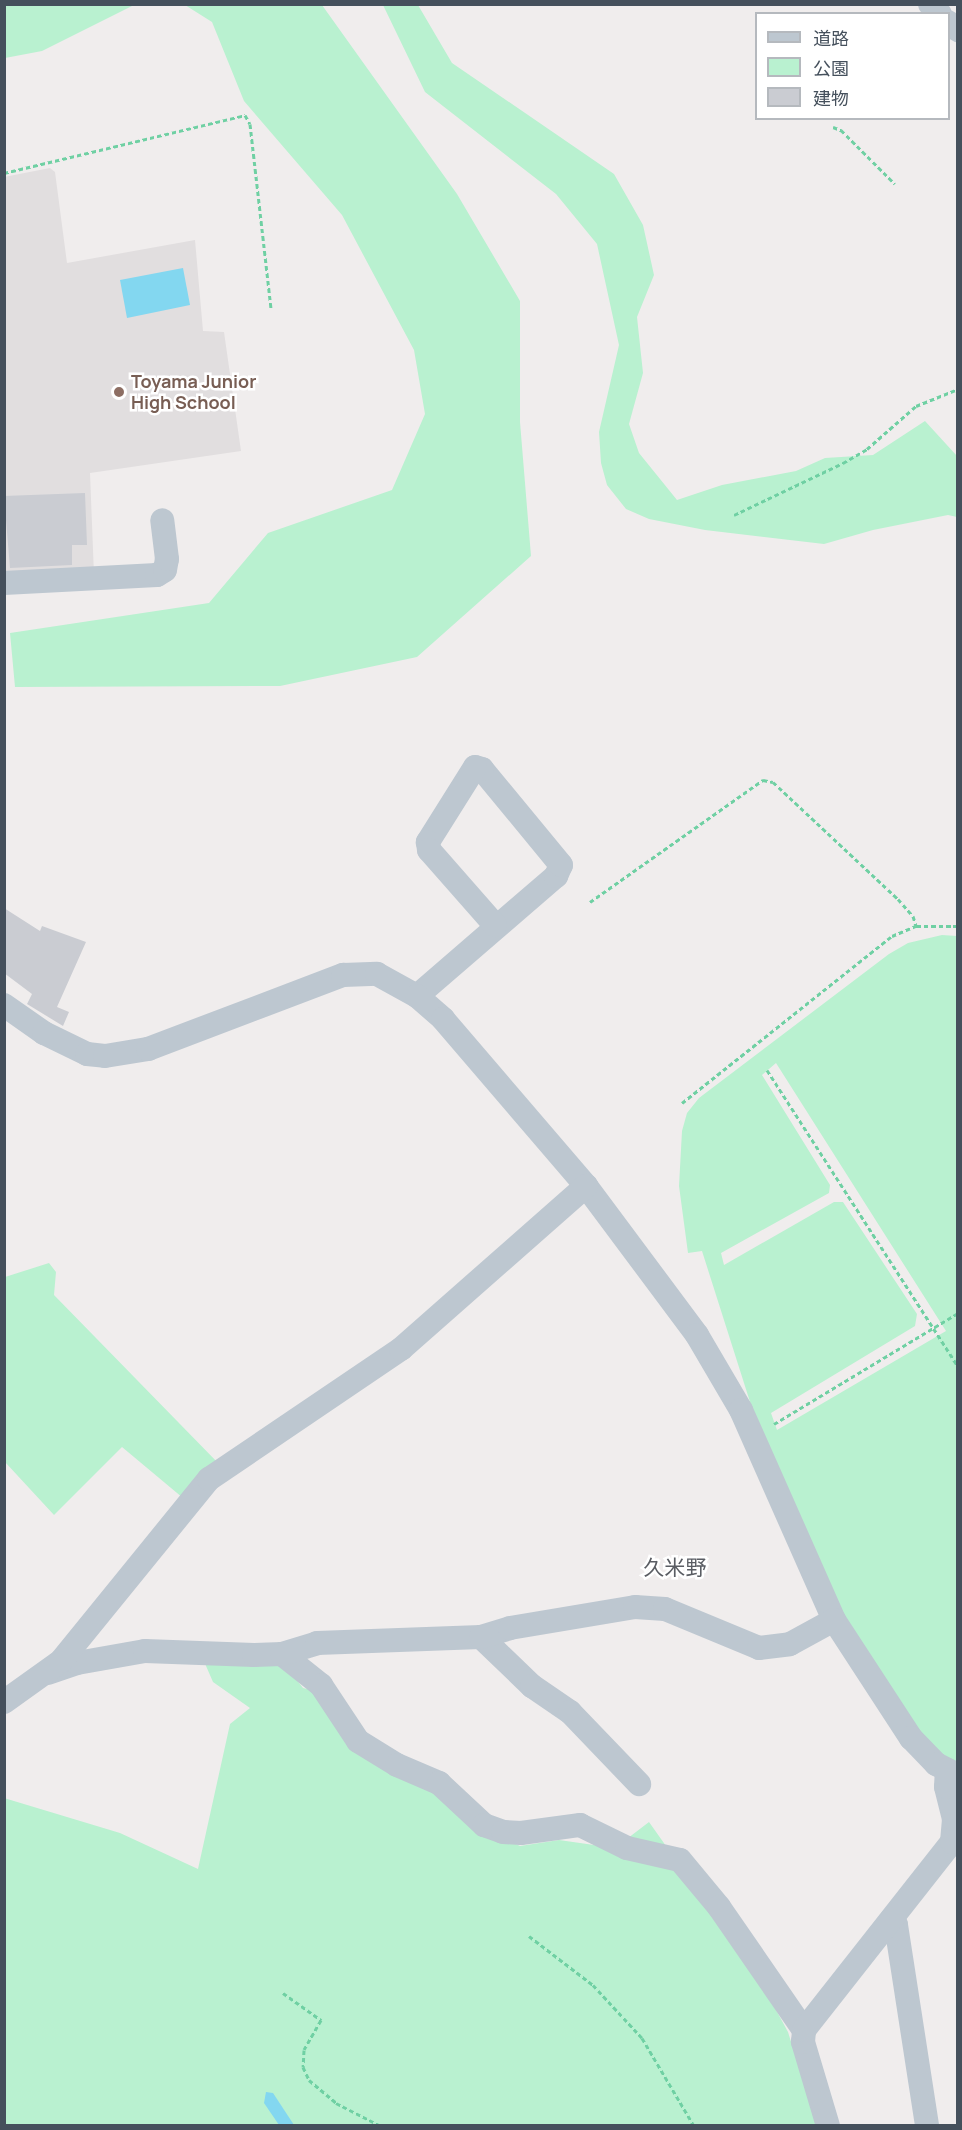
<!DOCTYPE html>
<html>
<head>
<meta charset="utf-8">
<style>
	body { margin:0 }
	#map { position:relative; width:962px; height:2130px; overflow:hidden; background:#f0eded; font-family:Manrope,"Noto Sans JP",sans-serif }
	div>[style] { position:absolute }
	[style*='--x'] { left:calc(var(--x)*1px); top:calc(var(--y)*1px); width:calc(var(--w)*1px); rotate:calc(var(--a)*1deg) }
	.education>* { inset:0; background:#e1dedf }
	.green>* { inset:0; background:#b9f1d0 }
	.water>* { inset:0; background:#83d7f0 }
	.building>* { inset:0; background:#caccd2 }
	.path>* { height:3px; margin-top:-1.5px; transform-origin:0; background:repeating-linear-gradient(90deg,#6fd0a3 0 4.5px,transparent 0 7.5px) }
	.minor>* { height:24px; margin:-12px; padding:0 12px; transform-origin:12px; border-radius:12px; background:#bdc7d0 }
	.dots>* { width:16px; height:16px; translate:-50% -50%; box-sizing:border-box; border:3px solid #fff; border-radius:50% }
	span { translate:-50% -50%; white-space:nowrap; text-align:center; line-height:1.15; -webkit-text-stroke:5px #fff; paint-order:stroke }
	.education-label { font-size:18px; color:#785e54; font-weight:700 }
	.left { translate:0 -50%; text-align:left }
	.quarter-label { font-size:21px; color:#5a5d63 }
	.frame { position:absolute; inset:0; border:6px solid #45505c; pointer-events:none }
	.legend { position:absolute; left:755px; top:12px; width:195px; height:108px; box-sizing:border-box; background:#fff; border:2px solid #b5b9be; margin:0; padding:8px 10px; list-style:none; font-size:18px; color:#45505c }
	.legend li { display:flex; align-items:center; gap:12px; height:30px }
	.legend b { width:30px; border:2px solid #b5b9be }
</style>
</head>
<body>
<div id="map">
	<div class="education">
		<div style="clip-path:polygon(50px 168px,55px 172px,67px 263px,195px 240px,203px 331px,224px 332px,241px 451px,90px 473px,94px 575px,5px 578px,4px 177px)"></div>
	</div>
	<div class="green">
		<div style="clip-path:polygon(5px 4px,134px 4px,134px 5px,42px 51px,5px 58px)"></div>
		<div style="clip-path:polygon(185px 5px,322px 5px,457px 194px,520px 301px,520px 422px,531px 556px,417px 657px,280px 686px,15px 687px,10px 633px,209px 603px,268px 533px,392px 490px,425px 414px,414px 350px,342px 215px,244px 101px,212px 22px)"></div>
		<div style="clip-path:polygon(383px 5px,418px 5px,452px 63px,614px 174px,643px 225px,654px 275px,637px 317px,643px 373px,629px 424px,639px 453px,677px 500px,722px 485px,796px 471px,825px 458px,873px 455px,925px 421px,957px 456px,957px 517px,948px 515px,873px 530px,824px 544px,705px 530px,649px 519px,626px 509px,607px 485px,601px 463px,599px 432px,619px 345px,597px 244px,556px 194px,425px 92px)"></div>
		<div style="clip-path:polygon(evenodd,942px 935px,957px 936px,957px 1764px,928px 1745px,835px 1601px,751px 1405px,702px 1251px,688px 1253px,679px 1186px,682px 1131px,687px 1113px,699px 1098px,889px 954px,908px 943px,942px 935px,776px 1063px,946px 1331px,777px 1430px,771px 1413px,915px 1326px,917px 1314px,843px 1202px,834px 1202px,724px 1265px,721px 1253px,829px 1193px,830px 1185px,762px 1075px,776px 1063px)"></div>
		<div style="clip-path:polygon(49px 1263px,56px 1272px,54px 1295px,220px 1465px,183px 1498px,122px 1447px,54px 1515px,5px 1462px,5px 1277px)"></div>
		<div style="clip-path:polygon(278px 1656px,303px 1688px,329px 1694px,358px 1730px,484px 1829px,520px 1846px,559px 1840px,615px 1848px,649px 1822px,756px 1973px,788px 2032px,817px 2125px,5px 2125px,4px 1798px,120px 1833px,198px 1869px,230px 1724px,250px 1708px,213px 1682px,203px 1659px)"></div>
	</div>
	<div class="water">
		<div style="clip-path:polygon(183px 268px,190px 305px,127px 318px,120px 280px)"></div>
		<div style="clip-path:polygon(266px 2092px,273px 2093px,294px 2125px,279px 2125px,264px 2103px)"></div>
	</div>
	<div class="building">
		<div style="clip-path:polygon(85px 493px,87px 545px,72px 545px,72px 565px,10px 568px,4px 496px)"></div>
		<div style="clip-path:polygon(4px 908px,40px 931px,42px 926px,86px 942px,57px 1007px,69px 1012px,63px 1026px,27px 1004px,32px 994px,4px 973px)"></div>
	</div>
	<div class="path">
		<div style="--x:833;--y:127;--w:9;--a:21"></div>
		<div style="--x:841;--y:130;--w:76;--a:45"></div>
		<div style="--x:4;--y:173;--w:248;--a:-13.5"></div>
		<div style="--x:245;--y:115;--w:10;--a:61"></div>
		<div style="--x:250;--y:124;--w:185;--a:83.5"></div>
		<div style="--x:734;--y:515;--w:121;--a:-25.5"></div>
		<div style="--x:843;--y:463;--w:28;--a:-30"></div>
		<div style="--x:867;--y:449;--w:65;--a:-41.3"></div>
		<div style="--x:916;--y:406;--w:45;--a:-22"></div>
		<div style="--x:590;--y:902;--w:212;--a:-35.2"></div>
		<div style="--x:763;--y:780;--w:10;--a:11"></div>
		<div style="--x:773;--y:782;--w:171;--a:43.1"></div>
		<div style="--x:898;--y:899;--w:23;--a:49"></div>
		<div style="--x:913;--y:916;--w:10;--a:73"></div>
		<div style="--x:767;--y:1070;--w:352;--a:57.2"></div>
		<div style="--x:682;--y:1103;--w:268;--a:-38.5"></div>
		<div style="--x:892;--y:936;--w:26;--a:-23"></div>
		<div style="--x:916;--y:926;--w:42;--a:0"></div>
		<div style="--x:774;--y:1424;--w:215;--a:-31.1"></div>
		<div style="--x:529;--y:1936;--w:81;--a:37.4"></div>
		<div style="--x:593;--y:1985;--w:72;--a:47.2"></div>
		<div style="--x:642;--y:2038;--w:102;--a:59.4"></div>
		<div style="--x:283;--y:1993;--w:47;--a:35.4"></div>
		<div style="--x:321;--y:2020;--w:34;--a:120"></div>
		<div style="--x:304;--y:2050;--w:17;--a:93"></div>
		<div style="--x:303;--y:2067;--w:14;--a:65"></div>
		<div style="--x:309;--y:2080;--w:35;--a:40"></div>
		<div style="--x:336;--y:2103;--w:51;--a:27.1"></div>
	</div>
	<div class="minor">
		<div style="--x:930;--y:4;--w:14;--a:45"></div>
		<div style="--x:948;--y:22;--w:13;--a:39"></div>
		<div style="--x:4;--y:583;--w:153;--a:-3"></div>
		<div style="--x:157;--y:575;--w:9;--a:-32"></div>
		<div style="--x:165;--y:570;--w:11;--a:-80"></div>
		<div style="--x:167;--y:559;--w:39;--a:-97"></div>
		<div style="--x:417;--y:996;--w:184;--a:-40.8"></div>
		<div style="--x:556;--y:876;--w:12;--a:-66"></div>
		<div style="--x:561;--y:865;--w:124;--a:-129.5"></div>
		<div style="--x:482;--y:769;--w:7;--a:-164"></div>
		<div style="--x:475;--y:767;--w:89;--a:122.1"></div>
		<div style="--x:428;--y:842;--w:8;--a:83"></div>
		<div style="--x:429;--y:850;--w:100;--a:48.7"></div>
		<div style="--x:4;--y:1005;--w:49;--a:35"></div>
		<div style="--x:44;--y:1033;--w:48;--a:26"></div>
		<div style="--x:87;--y:1054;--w:18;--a:6"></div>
		<div style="--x:105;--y:1056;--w:44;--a:-9.2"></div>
		<div style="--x:148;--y:1049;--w:209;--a:-20.8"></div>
		<div style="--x:343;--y:975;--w:34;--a:-2"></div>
		<div style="--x:377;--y:974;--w:46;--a:28.8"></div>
		<div style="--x:417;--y:996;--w:35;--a:41"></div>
		<div style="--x:443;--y:1019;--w:220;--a:49.4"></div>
		<div style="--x:586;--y:1186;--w:186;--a:53.3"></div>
		<div style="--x:697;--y:1335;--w:87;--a:59.6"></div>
		<div style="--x:741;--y:1410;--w:230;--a:66.1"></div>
		<div style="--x:834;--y:1620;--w:141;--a:56.9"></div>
		<div style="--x:911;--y:1738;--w:36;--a:46"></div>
		<div style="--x:936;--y:1764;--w:25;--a:27"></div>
		<div style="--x:481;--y:1637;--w:71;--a:43.9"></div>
		<div style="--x:532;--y:1686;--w:46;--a:34.4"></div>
		<div style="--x:570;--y:1712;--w:100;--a:46.2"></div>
		<div style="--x:282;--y:1654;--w:50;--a:38.5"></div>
		<div style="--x:321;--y:1685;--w:67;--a:56.5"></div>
		<div style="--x:358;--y:1741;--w:46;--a:31.6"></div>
		<div style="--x:397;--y:1765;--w:46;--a:23.2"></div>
		<div style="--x:439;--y:1783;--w:62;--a:43"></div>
		<div style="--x:484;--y:1825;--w:20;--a:20"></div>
		<div style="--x:503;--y:1832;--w:18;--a:3"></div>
		<div style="--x:521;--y:1833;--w:60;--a:-7.7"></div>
		<div style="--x:580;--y:1825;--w:52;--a:26.1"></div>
		<div style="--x:627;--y:1848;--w:54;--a:12.8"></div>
		<div style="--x:680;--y:1860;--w:61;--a:50.3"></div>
		<div style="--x:719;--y:1907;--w:150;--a:55.4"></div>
		<div style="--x:48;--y:1673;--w:31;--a:-19"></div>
		<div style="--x:77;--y:1663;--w:69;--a:-10"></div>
		<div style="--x:145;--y:1651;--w:109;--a:2.1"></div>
		<div style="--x:254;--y:1655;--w:28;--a:-2"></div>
		<div style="--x:282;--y:1654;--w:37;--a:-17"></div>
		<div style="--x:317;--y:1643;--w:164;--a:-2.1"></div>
		<div style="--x:481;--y:1637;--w:30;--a:-17"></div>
		<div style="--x:510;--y:1628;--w:127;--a:-9.5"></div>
		<div style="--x:635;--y:1607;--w:30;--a:4"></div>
		<div style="--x:665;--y:1609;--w:102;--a:22.5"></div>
		<div style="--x:759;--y:1648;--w:31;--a:-7"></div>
		<div style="--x:790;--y:1644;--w:50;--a:-28.6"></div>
		<div style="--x:4;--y:1702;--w:70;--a:-35.7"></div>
		<div style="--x:61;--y:1661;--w:235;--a:-50.9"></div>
		<div style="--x:209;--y:1479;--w:232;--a:-34.1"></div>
		<div style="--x:401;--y:1349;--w:247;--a:-41.4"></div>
		<div style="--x:892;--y:1919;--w:7;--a:56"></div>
		<div style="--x:896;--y:1925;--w:203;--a:81.2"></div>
		<div style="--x:828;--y:2126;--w:88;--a:-106.6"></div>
		<div style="--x:803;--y:2042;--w:12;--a:-85"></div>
		<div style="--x:804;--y:2030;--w:239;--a:-51.8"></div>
		<div style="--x:952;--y:1842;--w:23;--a:-85"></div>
		<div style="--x:954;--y:1819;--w:33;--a:-104"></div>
		<div style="--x:946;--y:1787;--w:17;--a:-87"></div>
	</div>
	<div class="dots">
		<div style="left:119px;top:392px;background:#8d6e63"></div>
	</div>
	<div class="education-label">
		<span class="left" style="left:131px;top:392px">Toyama Junior<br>High School</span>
	</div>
	<div class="quarter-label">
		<span style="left:675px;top:1567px">久米野</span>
	</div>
	<div class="frame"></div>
	<ul class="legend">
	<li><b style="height:8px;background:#bdc7d0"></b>道路</li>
	<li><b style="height:16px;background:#b9f1d0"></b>公園</li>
	<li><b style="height:16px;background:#caccd2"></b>建物</li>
	</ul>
</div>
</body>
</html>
